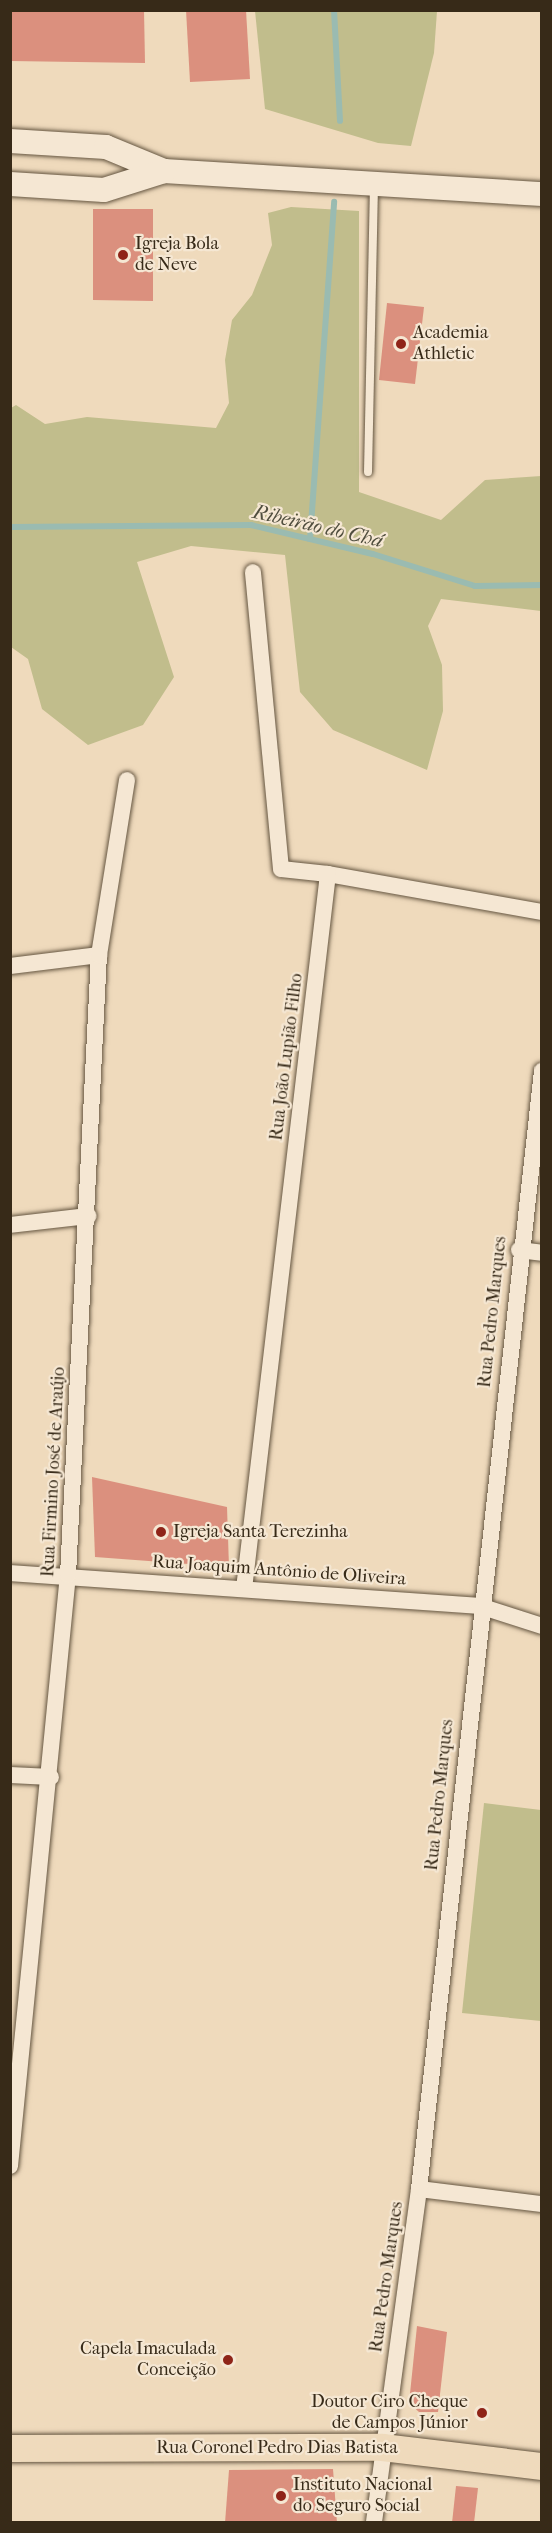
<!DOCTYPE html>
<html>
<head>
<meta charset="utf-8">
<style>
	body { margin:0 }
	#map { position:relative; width:552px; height:2533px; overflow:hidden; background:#efdabc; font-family:"IM FELL French Canon",serif }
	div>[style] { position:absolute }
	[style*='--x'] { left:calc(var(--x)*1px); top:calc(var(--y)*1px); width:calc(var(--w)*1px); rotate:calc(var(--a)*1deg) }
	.green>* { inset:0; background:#c1bd8c }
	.stream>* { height:6px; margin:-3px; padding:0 3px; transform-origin:3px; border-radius:3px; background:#9abbb1 }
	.building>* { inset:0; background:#db907e }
	.roads { filter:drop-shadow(0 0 2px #655641) drop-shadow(0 0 2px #655641) }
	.service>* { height:8px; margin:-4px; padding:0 4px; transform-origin:4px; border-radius:4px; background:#f5e7d3 }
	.minor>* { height:16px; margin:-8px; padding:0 8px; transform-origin:8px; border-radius:8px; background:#f5e7d3 }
	.secondary>* { height:24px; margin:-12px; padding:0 12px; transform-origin:12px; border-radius:12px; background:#f5e7d3 }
	.primary>* { height:27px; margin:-13.5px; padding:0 13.5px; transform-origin:13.5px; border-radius:13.5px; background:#efdabc }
	.dots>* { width:16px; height:16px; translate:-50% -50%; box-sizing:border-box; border:3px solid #f5e7d3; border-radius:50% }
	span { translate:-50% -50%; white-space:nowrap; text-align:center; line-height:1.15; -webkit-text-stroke:4.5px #f5e7d3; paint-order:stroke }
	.poi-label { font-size:18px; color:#372a18 }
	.left { translate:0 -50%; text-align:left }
	.right { translate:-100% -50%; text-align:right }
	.street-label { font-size:18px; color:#372a18 }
	.water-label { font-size:20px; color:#504e3e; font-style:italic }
	.frame { position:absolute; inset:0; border:12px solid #372a18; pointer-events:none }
</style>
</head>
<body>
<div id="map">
	<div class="green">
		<div style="clip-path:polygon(255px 11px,437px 11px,434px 53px,411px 146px,378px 143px,265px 109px)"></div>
		<div style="clip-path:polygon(291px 207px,359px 211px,359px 492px,441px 520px,485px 480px,541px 476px,541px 611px,441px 599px,428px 626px,442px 665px,443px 711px,427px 770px,333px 730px,300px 692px,285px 555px,191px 546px,137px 562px,174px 677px,143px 725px,88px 745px,42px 709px,28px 659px,11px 647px,11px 408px,16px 405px,45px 424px,87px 417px,216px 428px,229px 403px,225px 360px,232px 320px,252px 295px,272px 245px,268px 213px)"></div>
		<div style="clip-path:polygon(484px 1803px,541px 1810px,541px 2021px,462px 2013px)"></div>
	</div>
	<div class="stream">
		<div style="--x:334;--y:10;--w:111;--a:86.9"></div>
		<div style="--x:10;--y:527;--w:241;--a:-0.5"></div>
		<div style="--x:251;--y:525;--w:125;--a:13.4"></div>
		<div style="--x:373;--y:554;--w:107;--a:17.4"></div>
		<div style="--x:475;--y:586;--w:67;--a:-0.9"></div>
		<div style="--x:310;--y:539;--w:338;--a:-85.9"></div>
	</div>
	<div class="building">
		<div style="clip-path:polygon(10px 10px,144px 10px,145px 63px,10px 61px)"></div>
		<div style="clip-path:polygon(186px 10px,246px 10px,250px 79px,190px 82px)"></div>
		<div style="clip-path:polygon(93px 209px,153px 209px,153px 301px,93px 300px)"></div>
		<div style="clip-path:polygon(387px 303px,424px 307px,415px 384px,379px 380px)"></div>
		<div style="clip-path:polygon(92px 1477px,227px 1507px,229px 1567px,95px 1557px)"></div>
		<div style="clip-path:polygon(417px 2326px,447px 2332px,438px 2412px,419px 2412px,409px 2403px)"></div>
		<div style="clip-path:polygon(333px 2469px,337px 2523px,225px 2523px,229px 2470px)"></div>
		<div style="clip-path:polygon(456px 2486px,478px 2488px,474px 2523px,452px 2523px)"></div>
	</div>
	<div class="roads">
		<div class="service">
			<div style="--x:368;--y:472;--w:287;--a:-88.8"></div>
		</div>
		<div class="minor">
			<div style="--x:328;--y:874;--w:217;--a:10.1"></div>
			<div style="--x:10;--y:966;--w:90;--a:-7"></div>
			<div style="--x:10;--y:1225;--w:79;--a:-6.6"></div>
			<div style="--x:519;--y:1250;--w:23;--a:7"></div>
			<div style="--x:10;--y:1573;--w:471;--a:4"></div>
			<div style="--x:480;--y:1606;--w:65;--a:17.9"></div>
			<div style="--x:244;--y:1589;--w:720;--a:-83.3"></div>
			<div style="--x:328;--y:874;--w:47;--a:-173.9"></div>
			<div style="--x:281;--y:869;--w:298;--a:-95.4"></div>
			<div style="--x:10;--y:1775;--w:41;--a:2.8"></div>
			<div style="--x:10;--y:2166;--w:594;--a:-84.4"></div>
			<div style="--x:68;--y:1575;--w:621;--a:-87.14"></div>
			<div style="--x:99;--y:955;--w:177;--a:-80.9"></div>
			<div style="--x:419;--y:2189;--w:124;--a:7"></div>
			<div style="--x:374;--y:2522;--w:336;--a:-82.3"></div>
			<div style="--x:419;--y:2189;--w:1125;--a:-83.72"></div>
		</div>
		<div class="secondary">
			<div style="--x:10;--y:141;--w:96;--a:3.6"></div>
			<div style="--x:106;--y:147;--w:63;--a:22.5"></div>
			<div style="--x:164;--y:171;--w:379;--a:3.5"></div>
			<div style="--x:10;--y:184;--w:94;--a:3.7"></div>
			<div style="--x:104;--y:190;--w:63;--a:-17.6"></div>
		</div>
		<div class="primary">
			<div style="--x:10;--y:2448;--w:372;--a:-0.2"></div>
			<div style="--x:382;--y:2447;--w:161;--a:6.8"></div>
		</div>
	</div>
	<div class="dots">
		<div style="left:123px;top:255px;background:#8f2418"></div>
		<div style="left:401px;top:344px;background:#8f2418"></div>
		<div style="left:161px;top:1532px;background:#8f2418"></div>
		<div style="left:228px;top:2360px;background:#8f2418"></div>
		<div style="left:482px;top:2413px;background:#8f2418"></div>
		<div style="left:281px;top:2496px;background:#8f2418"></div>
	</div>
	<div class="poi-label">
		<span class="left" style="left:135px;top:255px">Igreja Bola<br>de Neve</span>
		<span class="left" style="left:413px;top:344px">Academia<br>Athletic</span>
		<span class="left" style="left:173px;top:1532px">Igreja Santa Terezinha</span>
		<span class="right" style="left:216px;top:2360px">Capela Imaculada<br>Conceição</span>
		<span class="right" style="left:468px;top:2413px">Doutor Ciro Cheque<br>de Campos Júnior</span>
		<span class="left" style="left:293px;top:2496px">Instituto Nacional<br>do Seguro Social</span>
	</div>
	<div class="street-label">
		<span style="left:287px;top:1057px;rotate:-83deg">Rua João Lupião Filho</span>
		<span style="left:493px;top:1312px;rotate:-84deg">Rua Pedro Marques</span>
		<span style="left:54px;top:1472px;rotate:-87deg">Rua Firmino José de Araújo</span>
		<span style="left:279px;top:1571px;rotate:4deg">Rua Joaquim Antônio de Oliveira</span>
		<span style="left:440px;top:1795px;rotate:-84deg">Rua Pedro Marques</span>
		<span style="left:387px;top:2277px;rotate:-82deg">Rua Pedro Marques</span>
		<span style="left:277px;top:2448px">Rua Coronel Pedro Dias Batista</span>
	</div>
	<div class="water-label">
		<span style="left:318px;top:526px;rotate:13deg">Ribeirão do Chá</span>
	</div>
	<div class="frame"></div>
</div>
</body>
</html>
